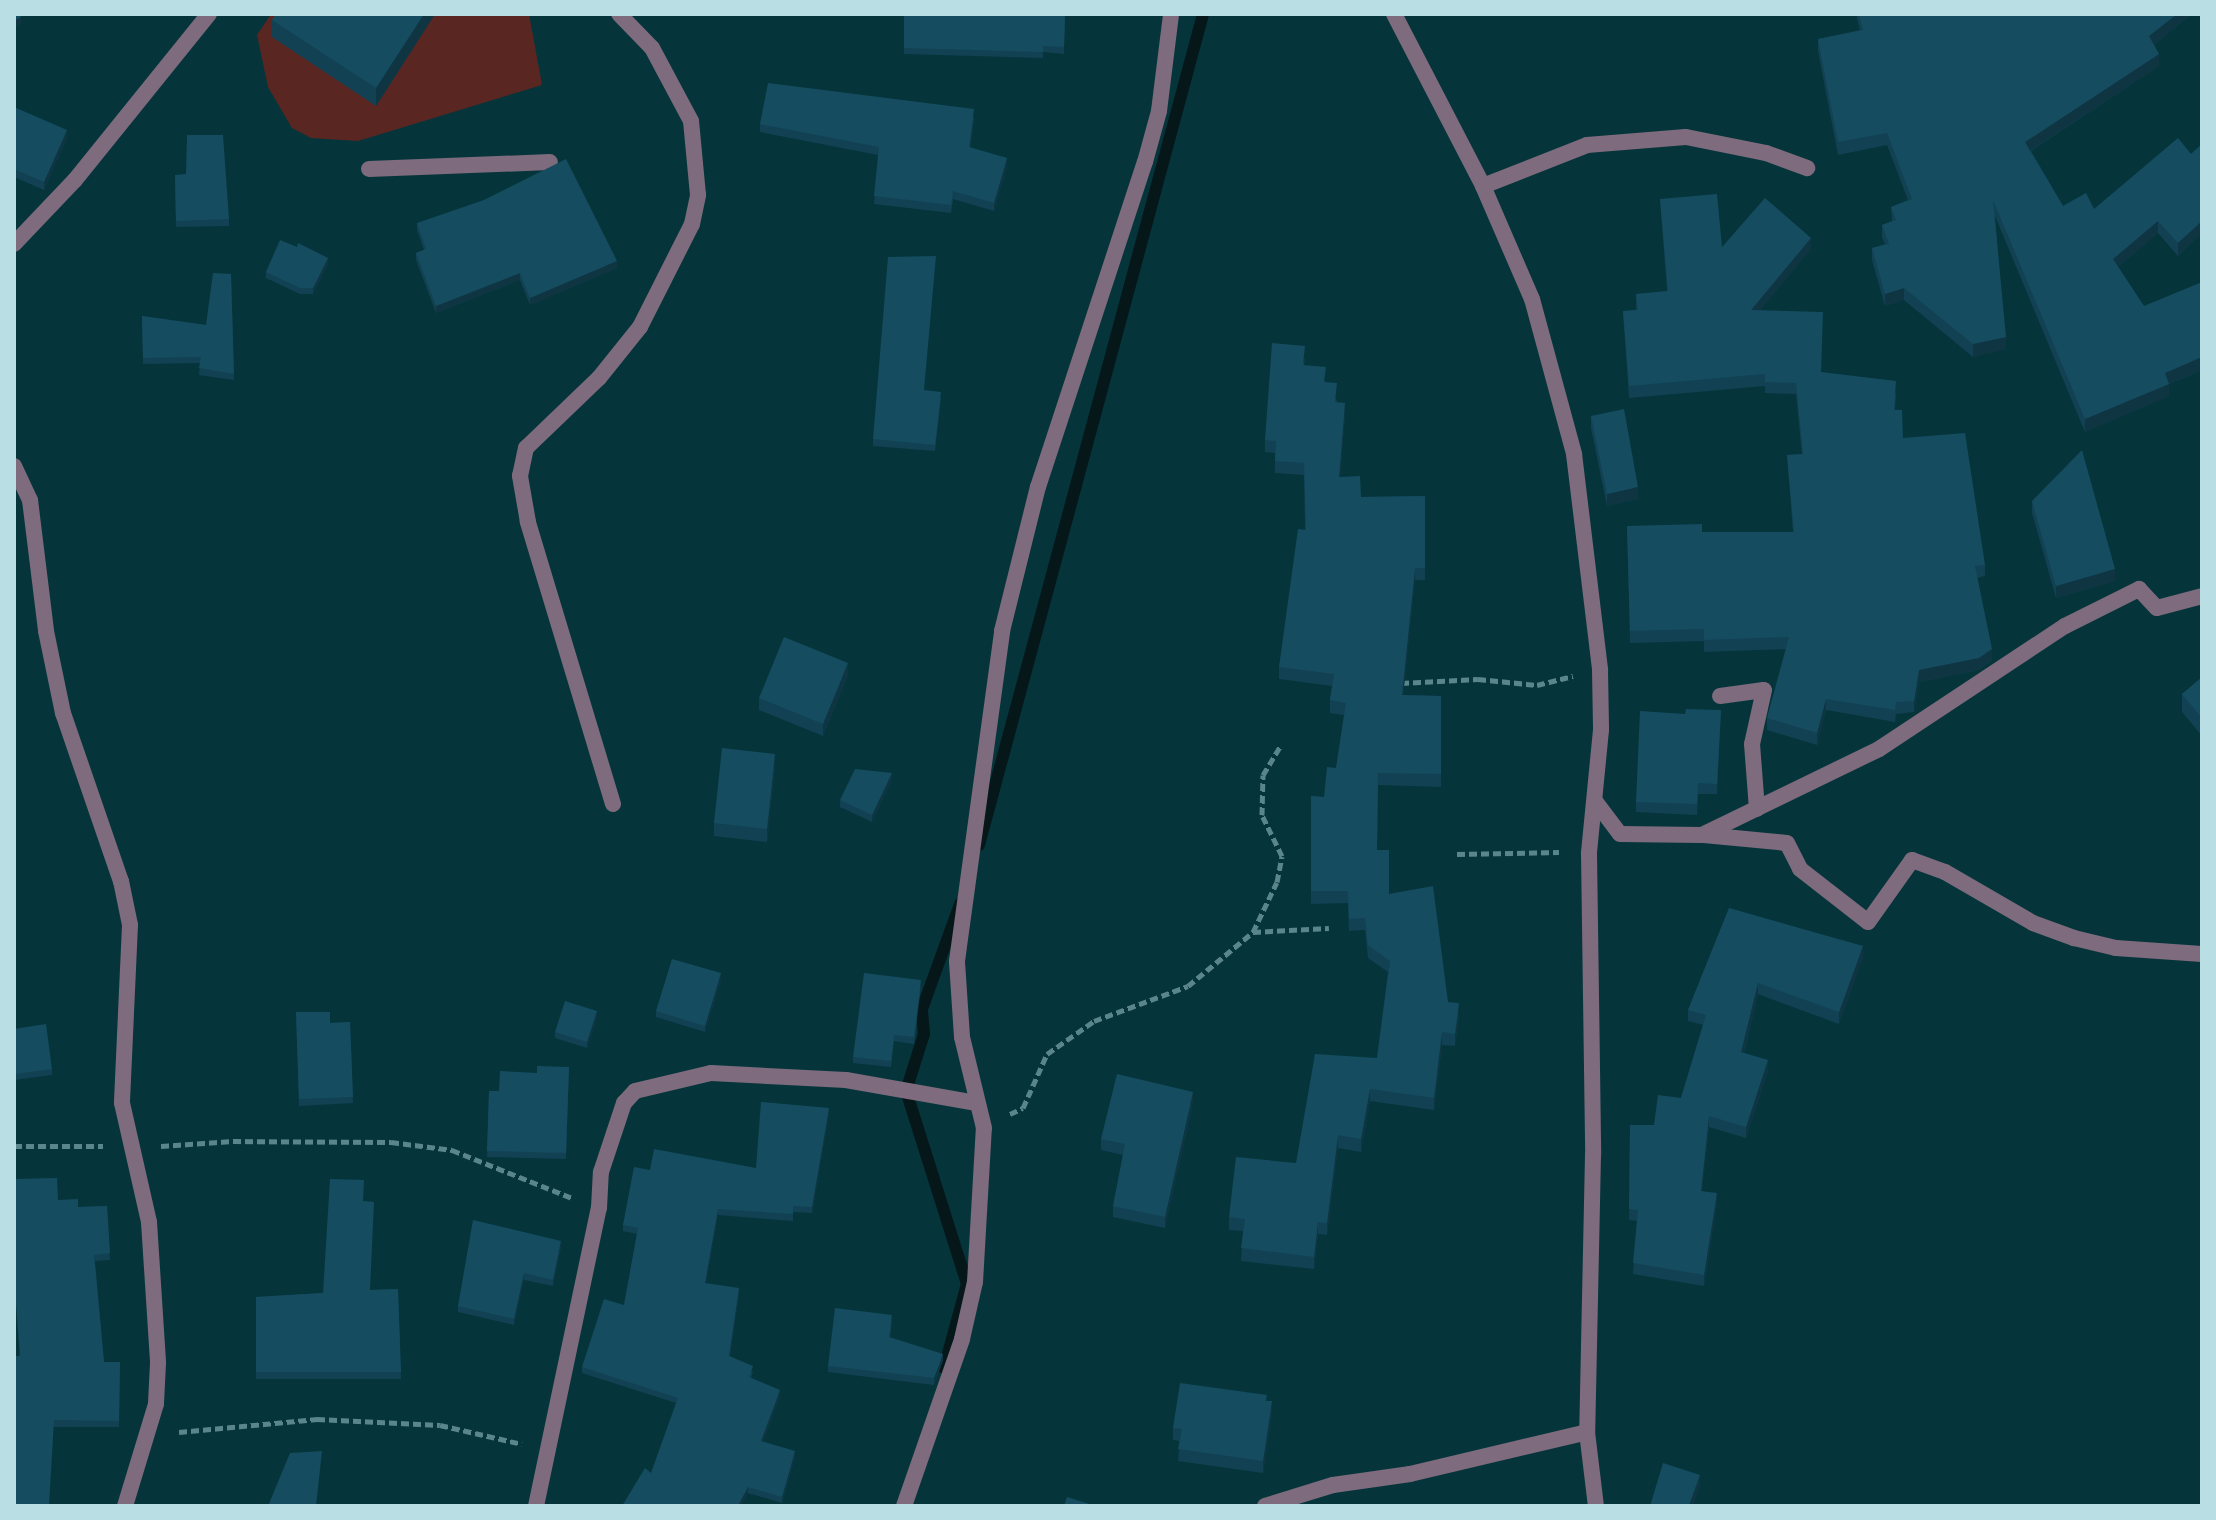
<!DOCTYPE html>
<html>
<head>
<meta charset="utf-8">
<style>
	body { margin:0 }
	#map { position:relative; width:2216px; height:1520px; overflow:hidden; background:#05353a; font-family:Quicksand,sans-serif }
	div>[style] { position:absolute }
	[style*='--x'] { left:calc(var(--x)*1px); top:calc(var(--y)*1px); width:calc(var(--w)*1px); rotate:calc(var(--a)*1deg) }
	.green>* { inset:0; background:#5a2622 }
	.stream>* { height:12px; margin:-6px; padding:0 6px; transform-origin:6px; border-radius:6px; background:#061719 }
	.path>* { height:5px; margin-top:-2.5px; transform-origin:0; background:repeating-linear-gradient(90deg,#5a858a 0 8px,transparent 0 12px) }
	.minor>* { height:16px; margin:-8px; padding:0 8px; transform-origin:8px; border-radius:8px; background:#7e6b7e }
	.wall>* { inset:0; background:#124153 }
	.shaded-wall>* { inset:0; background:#0f3543 }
	.building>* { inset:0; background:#154c60 }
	span { translate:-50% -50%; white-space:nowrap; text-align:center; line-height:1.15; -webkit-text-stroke:6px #05353a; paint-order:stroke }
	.frame { position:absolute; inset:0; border:16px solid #b9dfe4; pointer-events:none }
</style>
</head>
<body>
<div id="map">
	<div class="green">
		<div style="clip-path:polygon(271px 14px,529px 14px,542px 85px,358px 141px,311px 138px,292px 128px,268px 87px,257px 35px)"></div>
	</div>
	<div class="stream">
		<div style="--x:979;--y:845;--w:861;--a:-74.91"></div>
		<div style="--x:944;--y:1368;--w:87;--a:-74.7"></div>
		<div style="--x:967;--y:1284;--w:202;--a:-107.5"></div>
		<div style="--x:906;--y:1091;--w:60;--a:-72.5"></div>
		<div style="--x:924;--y:1034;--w:25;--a:-95"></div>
		<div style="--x:922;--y:1009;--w:112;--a:-70.1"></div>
	</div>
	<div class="path">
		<div style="--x:1401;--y:683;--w:77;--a:-3"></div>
		<div style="--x:1478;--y:679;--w:59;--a:5.8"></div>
		<div style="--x:1537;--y:685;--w:37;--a:-14"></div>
		<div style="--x:1457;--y:854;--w:102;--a:-1.1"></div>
		<div style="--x:1253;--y:932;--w:76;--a:-3"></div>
		<div style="--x:1010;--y:1114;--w:14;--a:-25"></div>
		<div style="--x:1023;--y:1108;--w:59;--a:-66"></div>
		<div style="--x:1047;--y:1054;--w:57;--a:-35.1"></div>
		<div style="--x:1094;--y:1021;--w:100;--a:-20.4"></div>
		<div style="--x:1188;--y:986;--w:85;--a:-39.7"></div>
		<div style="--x:1253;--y:932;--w:55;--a:-64.4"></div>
		<div style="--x:1277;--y:882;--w:26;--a:-79"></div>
		<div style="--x:1282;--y:856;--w:46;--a:-116"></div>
		<div style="--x:1262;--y:815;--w:40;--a:-88.6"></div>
		<div style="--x:1263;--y:775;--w:35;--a:-59"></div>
		<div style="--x:14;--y:1146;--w:89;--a:0"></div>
		<div style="--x:161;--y:1146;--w:72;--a:-4"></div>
		<div style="--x:233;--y:1141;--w:158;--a:0.4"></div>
		<div style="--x:391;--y:1142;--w:62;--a:7.5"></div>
		<div style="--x:452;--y:1150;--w:129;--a:21.8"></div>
		<div style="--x:179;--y:1432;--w:139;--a:-5.4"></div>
		<div style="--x:317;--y:1419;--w:123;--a:2.8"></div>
		<div style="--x:440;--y:1425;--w:84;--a:13"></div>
	</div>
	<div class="minor">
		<div style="--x:1394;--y:14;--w:194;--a:62.6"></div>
		<div style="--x:1483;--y:186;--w:123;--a:66.6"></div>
		<div style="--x:1532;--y:299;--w:161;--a:74.8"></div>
		<div style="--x:1574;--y:454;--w:218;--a:83.1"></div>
		<div style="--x:1600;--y:670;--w:60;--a:89"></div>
		<div style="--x:1601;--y:730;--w:124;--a:95.6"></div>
		<div style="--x:1589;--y:853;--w:302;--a:89.2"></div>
		<div style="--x:1593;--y:1155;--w:277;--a:91.2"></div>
		<div style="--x:1587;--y:1432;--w:75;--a:83.1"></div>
		<div style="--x:369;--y:169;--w:181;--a:-2.2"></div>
		<div style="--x:1483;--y:186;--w:112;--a:-21.5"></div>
		<div style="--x:1587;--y:145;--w:99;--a:-4.6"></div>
		<div style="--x:1686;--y:137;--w:82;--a:11.3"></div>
		<div style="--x:1766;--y:153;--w:44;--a:20.1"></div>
		<div style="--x:14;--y:244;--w:88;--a:-46.4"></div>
		<div style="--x:75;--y:180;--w:213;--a:-51.1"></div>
		<div style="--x:14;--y:466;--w:38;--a:65"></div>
		<div style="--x:30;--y:500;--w:132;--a:83"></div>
		<div style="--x:46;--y:631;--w:84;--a:78.3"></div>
		<div style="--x:63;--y:713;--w:178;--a:71"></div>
		<div style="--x:121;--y:881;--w:45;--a:78.4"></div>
		<div style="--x:130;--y:925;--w:178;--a:92.6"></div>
		<div style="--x:122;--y:1103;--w:122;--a:77.2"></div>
		<div style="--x:149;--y:1222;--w:141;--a:86.3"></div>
		<div style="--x:158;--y:1363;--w:41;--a:92.8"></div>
		<div style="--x:156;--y:1404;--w:107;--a:106.9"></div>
		<div style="--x:1720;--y:696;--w:44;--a:-7.8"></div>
		<div style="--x:1764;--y:690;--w:55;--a:102.5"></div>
		<div style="--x:1752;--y:744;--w:65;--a:85.6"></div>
		<div style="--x:1595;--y:801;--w:41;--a:52.9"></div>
		<div style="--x:1620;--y:834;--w:82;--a:0.7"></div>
		<div style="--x:1702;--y:835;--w:197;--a:-25.9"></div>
		<div style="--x:1879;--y:749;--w:223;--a:-33.5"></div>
		<div style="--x:2065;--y:626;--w:83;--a:-26.6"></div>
		<div style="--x:2139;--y:589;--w:26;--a:47"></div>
		<div style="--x:2157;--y:608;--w:47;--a:-14.9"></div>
		<div style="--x:613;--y:804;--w:295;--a:-106.8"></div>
		<div style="--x:528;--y:522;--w:47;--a:-99.9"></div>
		<div style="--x:520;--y:476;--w:29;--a:-78"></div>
		<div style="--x:526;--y:448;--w:101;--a:-43.8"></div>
		<div style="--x:599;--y:378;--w:65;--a:-51.2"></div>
		<div style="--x:640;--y:327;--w:115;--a:-63.2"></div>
		<div style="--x:692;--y:224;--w:30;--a:-78"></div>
		<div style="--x:698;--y:195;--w:74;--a:-95.4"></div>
		<div style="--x:691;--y:121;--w:83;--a:-118.1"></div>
		<div style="--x:652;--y:48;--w:47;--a:-134.1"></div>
		<div style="--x:1704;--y:835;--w:83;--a:5.5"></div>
		<div style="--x:1787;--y:843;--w:29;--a:63"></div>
		<div style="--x:1800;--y:869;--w:86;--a:37.9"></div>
		<div style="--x:1868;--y:922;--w:76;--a:-54.6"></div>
		<div style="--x:1912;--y:860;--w:35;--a:20"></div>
		<div style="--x:1945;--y:872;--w:102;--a:30.1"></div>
		<div style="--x:2033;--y:923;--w:44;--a:20.1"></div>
		<div style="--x:2074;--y:938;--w:43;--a:13.4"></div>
		<div style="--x:2116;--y:948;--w:86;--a:4"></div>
		<div style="--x:536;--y:1506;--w:305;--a:-78.1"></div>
		<div style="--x:599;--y:1208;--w:36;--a:-87"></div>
		<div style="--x:601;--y:1172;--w:73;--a:-71.6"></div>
		<div style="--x:624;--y:1103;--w:16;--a:-47"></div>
		<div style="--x:635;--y:1091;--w:78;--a:-13.3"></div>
		<div style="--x:711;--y:1073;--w:135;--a:3"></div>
		<div style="--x:846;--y:1080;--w:133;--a:10"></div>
		<div style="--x:904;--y:1506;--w:177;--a:-70.8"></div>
		<div style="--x:962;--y:1339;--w:58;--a:-77.2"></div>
		<div style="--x:975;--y:1282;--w:154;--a:-86.7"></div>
		<div style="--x:984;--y:1128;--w:94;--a:-103.6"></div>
		<div style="--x:962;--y:1037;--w:76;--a:-93.8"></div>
		<div style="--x:957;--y:961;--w:333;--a:-82.2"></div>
		<div style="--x:1002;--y:631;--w:148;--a:-76"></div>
		<div style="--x:1038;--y:487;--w:342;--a:-71.8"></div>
		<div style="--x:1145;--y:162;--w:53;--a:-74.6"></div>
		<div style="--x:1159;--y:111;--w:98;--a:-82.9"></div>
		<div style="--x:1265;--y:1506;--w:71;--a:-17.2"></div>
		<div style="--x:1333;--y:1485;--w:78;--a:-8.1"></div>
		<div style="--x:1410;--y:1474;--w:182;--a:-13.3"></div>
	</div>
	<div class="wall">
		<div style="clip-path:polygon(435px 14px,376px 106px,272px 37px,272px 20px)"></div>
		<div style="clip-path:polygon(904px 14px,1065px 14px,1064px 54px,1043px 52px,1043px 58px,904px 54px)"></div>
		<div style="clip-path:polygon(1856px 14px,2192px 14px,2154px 45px,2159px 66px,2031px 151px,2063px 206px,2094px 209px,2191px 154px,2202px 144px,2202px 233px,2178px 256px,2158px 233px,2118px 267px,2144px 306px,2202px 370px,2169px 384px,2169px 396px,2085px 432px,1995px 216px,2006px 349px,1973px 357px,1904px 300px,1885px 306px,1872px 260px,1872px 248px,1885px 244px,1882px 237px,1882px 225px,1892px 221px,1891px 207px,1908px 200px,1887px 145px,1838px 155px,1818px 51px,1818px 39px,1860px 30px)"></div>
		<div style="clip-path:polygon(14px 107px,67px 138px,44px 190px,14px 177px)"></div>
		<div style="clip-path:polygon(974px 117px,970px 147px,1007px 166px,994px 211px,953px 199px,951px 213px,874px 204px,878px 155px,760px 132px,760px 124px)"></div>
		<div style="clip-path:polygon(175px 175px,229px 219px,229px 226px,176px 227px)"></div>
		<div style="clip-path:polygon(1660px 199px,1722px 247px,1811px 249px,1760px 310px,1821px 372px,1896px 393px,1895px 410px,1903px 438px,1985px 565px,1985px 576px,1977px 578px,1992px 661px,1979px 670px,1919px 682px,1914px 712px,1896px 714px,1895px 722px,1826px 710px,1817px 745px,1767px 730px,1767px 718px,1786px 649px,1704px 652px,1704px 641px,1630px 643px,1627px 526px,1702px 532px,1793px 532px,1787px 455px,1802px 454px,1796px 394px,1765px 393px,1765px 386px,1629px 398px,1623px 311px,1636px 310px,1636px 294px,1667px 291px)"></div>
		<div style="clip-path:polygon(417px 223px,617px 268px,530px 305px,520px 280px,436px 313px,416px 260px,416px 253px,424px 250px,417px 230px)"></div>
		<div style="clip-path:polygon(328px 264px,313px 294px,300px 294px,266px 278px,266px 272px)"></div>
		<div style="clip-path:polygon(231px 274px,234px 380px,199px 375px,200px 363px,143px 364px,142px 316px,206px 325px)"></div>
		<div style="clip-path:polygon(1305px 358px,1304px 365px,1326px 382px,1345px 415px,1340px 477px,1361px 497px,1425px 496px,1425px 580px,1415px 580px,1403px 695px,1441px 696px,1441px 787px,1378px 785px,1377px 850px,1389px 894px,1448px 1002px,1459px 1015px,1455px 1046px,1442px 1045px,1434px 1110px,1370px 1101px,1361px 1152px,1338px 1148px,1327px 1235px,1318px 1234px,1314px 1269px,1241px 1261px,1243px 1231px,1229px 1230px,1229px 1217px,1296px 1163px,1377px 1058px,1388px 972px,1368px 958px,1365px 930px,1349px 931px,1348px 903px,1311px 904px,1311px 796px,1324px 797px,1336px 768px,1344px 715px,1330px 713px,1330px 700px,1332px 686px,1279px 679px,1279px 667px,1305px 530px,1304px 475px,1275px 473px,1275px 453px,1265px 452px,1265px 440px)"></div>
		<div style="clip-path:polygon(924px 390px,941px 398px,935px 451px,873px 446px,873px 439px)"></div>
		<div style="clip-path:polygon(1591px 416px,1638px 499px,1607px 506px,1591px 428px)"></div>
		<div style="clip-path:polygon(2032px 501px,2115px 581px,2056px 598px,2032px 513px)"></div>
		<div style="clip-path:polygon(848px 675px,823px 736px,759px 710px,759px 698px)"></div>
		<div style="clip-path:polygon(2202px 677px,2202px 736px,2182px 712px,2182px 694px)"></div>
		<div style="clip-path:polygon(1721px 710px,1717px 794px,1698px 794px,1697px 815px,1636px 812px,1636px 802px,1685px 714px)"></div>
		<div style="clip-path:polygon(775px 766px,767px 842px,714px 836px,714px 823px)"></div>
		<div style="clip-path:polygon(892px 779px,872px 822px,840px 807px,840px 800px)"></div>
		<div style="clip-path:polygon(1729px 908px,1863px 957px,1839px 1024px,1758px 994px,1744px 1053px,1768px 1071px,1746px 1138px,1709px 1127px,1702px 1191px,1717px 1204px,1704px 1286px,1633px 1274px,1637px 1221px,1629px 1220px,1630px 1125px,1654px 1125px,1681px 1098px,1703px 1025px,1688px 1021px,1688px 1010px)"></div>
		<div style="clip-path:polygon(721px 980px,705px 1032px,656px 1017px,656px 1011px)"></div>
		<div style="clip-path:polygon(921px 986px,914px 1044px,894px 1041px,891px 1067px,853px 1063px,853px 1057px)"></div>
		<div style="clip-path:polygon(296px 1012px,330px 1023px,350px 1022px,353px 1103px,299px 1106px)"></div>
		<div style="clip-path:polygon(597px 1018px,587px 1048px,555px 1038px,555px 1032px)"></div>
		<div style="clip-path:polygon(14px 1029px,52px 1069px,52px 1075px,14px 1080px)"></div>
		<div style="clip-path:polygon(569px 1067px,566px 1159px,487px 1157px,489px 1091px,499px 1091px,537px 1073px)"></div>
		<div style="clip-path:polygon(1193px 1103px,1165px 1228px,1113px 1217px,1113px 1206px,1123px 1155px,1101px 1150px,1101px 1139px)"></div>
		<div style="clip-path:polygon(829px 1114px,812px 1213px,793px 1212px,793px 1221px,718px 1215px,706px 1283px,739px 1294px,730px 1356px,753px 1372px,751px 1378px,780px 1396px,763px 1442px,795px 1457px,782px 1503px,748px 1493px,651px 1473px,676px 1403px,582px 1373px,582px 1367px,624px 1305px,637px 1234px,623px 1231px,623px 1225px,650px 1170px,756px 1168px)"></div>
		<div style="clip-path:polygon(58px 1200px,78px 1207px,107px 1206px,110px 1260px,95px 1261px,104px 1362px,120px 1362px,119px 1427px,54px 1427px,19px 1356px)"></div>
		<div style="clip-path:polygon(363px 1201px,370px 1290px,398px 1289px,401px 1379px,256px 1379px,256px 1297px,323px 1293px)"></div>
		<div style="clip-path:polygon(561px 1247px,553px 1286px,524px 1280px,514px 1325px,458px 1312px,458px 1306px)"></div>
		<div style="clip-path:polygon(892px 1321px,890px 1338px,943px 1360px,934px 1385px,828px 1372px,828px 1366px)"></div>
		<div style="clip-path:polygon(1267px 1401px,1272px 1414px,1263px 1473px,1178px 1461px,1180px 1441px,1173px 1440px,1173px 1428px)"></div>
	</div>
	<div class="shaded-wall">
		<div style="clip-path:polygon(424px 14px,435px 14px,376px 106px,376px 88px)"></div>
		<div style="clip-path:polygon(2177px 14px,2192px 14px,2149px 49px,2149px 36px)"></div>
		<div style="clip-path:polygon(21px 17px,21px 24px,14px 27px,14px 21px)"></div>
		<div style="clip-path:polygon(2159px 54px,2159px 66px,2025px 154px,2025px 142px)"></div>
		<div style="clip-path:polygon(67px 130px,67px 138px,44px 190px,44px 182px)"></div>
		<div style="clip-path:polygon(1007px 158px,1007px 166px,994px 211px,994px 203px)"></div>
		<div style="clip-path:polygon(2158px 221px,2158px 233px,2113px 272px,2113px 259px)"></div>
		<div style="clip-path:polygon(2202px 221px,2202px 233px,2178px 256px,2178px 243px)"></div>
		<div style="clip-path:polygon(1811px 238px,1811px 249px,1751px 321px,1751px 310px)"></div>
		<div style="clip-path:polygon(328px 258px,328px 264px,313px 294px,313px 288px)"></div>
		<div style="clip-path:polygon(617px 261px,617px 268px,530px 305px,530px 298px)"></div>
		<div style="clip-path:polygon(520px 273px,520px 280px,436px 313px,436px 306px)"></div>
		<div style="clip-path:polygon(1904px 288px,1904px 300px,1885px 306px,1885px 294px)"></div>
		<div style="clip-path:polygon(2006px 337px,2006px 349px,1973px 357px,1973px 344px)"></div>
		<div style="clip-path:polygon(2202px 357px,2202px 370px,2165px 385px,2165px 373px)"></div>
		<div style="clip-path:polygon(2169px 384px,2169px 396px,2085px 432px,2085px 419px)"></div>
		<div style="clip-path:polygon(1345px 403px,1345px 415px,1339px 489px,1339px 477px)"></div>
		<div style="clip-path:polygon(1638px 487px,1638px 499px,1607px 506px,1607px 494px)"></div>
		<div style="clip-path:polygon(1415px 568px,1415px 580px,1402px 707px,1402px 695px)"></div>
		<div style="clip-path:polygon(2115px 569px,2115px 581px,2056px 598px,2056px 586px)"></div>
		<div style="clip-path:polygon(1992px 649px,1992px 661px,1979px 670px,1919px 682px,1914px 712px,1914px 701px,1919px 670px)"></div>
		<div style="clip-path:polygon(848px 663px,848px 675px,823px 736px,823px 724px)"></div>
		<div style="clip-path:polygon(1826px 699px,1826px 710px,1817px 745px,1817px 733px)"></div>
		<div style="clip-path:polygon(775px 754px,775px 766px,767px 842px,767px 829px)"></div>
		<div style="clip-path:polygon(892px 773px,892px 779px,872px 822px,872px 815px)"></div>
		<div style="clip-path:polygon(1863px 946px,1863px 957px,1839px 1024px,1839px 1012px)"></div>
		<div style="clip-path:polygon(721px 973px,721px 980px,705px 1032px,705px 1026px)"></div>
		<div style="clip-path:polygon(1758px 983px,1758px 994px,1741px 1063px,1741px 1052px)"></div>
		<div style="clip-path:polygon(1459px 1003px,1459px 1015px,1455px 1046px,1455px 1034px)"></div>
		<div style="clip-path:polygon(597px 1011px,597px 1018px,587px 1048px,587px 1042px)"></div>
		<div style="clip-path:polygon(1442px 1032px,1442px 1045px,1434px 1110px,1434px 1098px)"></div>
		<div style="clip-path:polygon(1768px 1060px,1768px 1071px,1746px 1138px,1746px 1127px)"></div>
		<div style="clip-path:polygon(1370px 1089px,1370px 1101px,1361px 1152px,1361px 1139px)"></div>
		<div style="clip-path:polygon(1193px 1092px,1193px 1103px,1165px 1228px,1165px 1217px)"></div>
		<div style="clip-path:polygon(829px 1108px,829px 1114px,812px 1213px,812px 1207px)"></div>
		<div style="clip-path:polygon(1709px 1116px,1709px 1127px,1701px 1202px,1701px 1191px)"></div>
		<div style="clip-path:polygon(1338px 1135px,1338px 1148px,1327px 1235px,1327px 1223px)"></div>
		<div style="clip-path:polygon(1717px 1193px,1717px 1204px,1704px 1286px,1704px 1275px)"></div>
		<div style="clip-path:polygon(718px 1209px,718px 1215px,705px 1289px,705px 1283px)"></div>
		<div style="clip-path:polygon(1318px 1222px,1318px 1234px,1314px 1269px,1314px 1257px)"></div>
		<div style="clip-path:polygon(561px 1241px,561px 1247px,553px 1286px,553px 1280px)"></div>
		<div style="clip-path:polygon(524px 1273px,524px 1280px,514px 1325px,514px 1319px)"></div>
		<div style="clip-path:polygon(739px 1288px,739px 1294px,729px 1362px,729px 1356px)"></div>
		<div style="clip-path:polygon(943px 1354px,943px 1360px,934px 1385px,934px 1378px)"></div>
		<div style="clip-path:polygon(780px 1390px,780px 1396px,761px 1448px,761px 1441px)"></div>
		<div style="clip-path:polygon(1272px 1401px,1272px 1414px,1263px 1473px,1263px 1461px)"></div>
		<div style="clip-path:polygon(795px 1451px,795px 1457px,782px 1503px,782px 1497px)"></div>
		<div style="clip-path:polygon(1700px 1475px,1700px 1487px,1693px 1506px,1689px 1506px)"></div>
		<div style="clip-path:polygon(748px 1487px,748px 1493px,741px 1506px,738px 1506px)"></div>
	</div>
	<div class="building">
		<div style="clip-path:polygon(14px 14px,20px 14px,21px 17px,14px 21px)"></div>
		<div style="clip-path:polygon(276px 14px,424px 14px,376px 88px,272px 20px)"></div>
		<div style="clip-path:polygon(904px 14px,1065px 14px,1064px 47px,1043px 46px,1043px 52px,904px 48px)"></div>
		<div style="clip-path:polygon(1859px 14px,2177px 14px,2149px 36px,2159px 54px,2025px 142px,2063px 206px,2086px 193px,2094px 209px,2178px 138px,2191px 154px,2202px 144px,2202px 221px,2178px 243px,2158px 221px,2113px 259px,2144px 306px,2202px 282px,2202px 357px,2165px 373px,2169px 384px,2085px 419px,1993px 200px,2006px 337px,1973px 344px,1904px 288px,1885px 294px,1872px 248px,1889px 244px,1882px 225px,1896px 220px,1891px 207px,1912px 199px,1887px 133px,1838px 142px,1818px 39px,1863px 30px)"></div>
		<div style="clip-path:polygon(768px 83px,974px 109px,969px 147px,1007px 158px,994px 203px,953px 191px,951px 205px,874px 196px,879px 147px,760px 124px)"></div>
		<div style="clip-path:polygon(14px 107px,67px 130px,44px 182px,14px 169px)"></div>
		<div style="clip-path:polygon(187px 135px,223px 135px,229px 219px,176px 221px,175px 175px,186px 174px)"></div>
		<div style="clip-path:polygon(566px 159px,617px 261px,530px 298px,520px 273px,436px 306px,416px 253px,426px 249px,417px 223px,484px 200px)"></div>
		<div style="clip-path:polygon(1717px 194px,1722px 247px,1765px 198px,1811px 238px,1751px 310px,1823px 312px,1821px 372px,1896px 381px,1894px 410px,1902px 410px,1903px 438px,1965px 433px,1985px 565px,1975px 566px,1992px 649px,1979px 658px,1919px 670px,1914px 701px,1896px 702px,1895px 710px,1826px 699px,1817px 733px,1767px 718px,1789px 637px,1704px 640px,1704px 629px,1630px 631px,1627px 526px,1702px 524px,1702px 532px,1794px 532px,1787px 455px,1803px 454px,1796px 383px,1765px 382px,1765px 374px,1629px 386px,1623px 311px,1638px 310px,1636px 294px,1668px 291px,1660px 199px)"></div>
		<div style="clip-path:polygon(280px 240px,297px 247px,298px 243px,328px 258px,313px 288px,300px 288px,266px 272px)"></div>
		<div style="clip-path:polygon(936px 256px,924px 390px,941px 392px,935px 445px,873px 439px,888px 257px)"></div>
		<div style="clip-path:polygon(213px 273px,231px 274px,234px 374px,199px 368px,201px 357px,143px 358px,142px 316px,206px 325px)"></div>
		<div style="clip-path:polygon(1272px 343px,1305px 346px,1303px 365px,1326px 367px,1324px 382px,1337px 383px,1335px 402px,1345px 403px,1339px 477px,1360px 476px,1361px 497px,1425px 496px,1425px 568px,1415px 568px,1402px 695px,1441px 696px,1441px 774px,1378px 773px,1377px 850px,1389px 850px,1389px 894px,1433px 886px,1448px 1002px,1459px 1003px,1455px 1034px,1442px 1032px,1434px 1098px,1370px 1089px,1361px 1139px,1338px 1135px,1327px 1223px,1318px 1222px,1314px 1257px,1241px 1248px,1245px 1219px,1229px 1217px,1236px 1157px,1296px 1163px,1315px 1054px,1377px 1058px,1390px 961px,1368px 945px,1365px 918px,1349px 919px,1348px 891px,1311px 891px,1311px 796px,1324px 797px,1327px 767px,1336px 768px,1346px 703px,1330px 700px,1334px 674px,1279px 667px,1298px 529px,1306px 530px,1304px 463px,1275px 461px,1276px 441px,1265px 440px)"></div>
		<div style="clip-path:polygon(1624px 409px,1638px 487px,1607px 494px,1591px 416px)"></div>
		<div style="clip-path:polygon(2082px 450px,2115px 569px,2056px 586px,2032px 501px)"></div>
		<div style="clip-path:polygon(784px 637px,848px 663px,823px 724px,759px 698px)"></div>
		<div style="clip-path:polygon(2202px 677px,2202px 718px,2182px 694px)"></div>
		<div style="clip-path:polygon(1686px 709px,1721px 710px,1717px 784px,1698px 783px,1697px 804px,1636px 802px,1640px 711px,1685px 714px)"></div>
		<div style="clip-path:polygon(722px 748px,775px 754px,767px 829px,714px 823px)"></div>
		<div style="clip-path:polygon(855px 769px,892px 773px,872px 815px,840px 800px)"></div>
		<div style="clip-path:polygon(1729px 908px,1863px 946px,1839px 1012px,1758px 983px,1741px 1052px,1768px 1060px,1746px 1127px,1709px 1116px,1701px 1191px,1717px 1193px,1704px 1275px,1633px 1263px,1638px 1210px,1629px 1209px,1630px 1125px,1654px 1125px,1658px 1095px,1681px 1098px,1706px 1015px,1688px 1010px)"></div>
		<div style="clip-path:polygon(672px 959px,721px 973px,705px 1026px,656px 1011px)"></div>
		<div style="clip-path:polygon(864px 973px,921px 980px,914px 1037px,894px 1035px,891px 1061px,853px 1057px)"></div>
		<div style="clip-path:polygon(565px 1001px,597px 1011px,587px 1042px,555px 1032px)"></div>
		<div style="clip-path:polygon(296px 1012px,330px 1012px,330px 1023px,350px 1022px,353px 1097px,299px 1099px)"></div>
		<div style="clip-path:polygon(46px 1024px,52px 1069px,14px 1074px,14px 1029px)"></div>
		<div style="clip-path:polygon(537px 1066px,569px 1067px,566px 1153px,487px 1151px,489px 1091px,499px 1091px,500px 1071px,537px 1073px)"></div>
		<div style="clip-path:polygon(1117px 1074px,1193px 1092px,1165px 1217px,1113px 1206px,1125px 1144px,1101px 1139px)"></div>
		<div style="clip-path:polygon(761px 1102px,829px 1108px,812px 1207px,793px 1206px,793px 1214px,718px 1209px,705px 1283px,739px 1288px,729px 1356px,753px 1366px,749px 1377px,780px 1390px,761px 1441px,795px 1451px,782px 1497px,748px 1487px,738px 1506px,622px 1506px,645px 1468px,651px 1473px,678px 1398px,582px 1367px,604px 1299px,624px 1305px,638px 1228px,623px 1225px,634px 1167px,650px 1170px,654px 1149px,756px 1168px)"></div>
		<div style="clip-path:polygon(57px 1178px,58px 1200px,78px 1199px,78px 1207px,107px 1206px,110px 1253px,94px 1255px,104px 1362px,120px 1362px,119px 1421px,54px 1420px,49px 1506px,14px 1506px,14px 1356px,20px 1356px,14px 1278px,14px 1179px)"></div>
		<div style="clip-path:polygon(330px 1179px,364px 1180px,363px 1201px,374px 1202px,370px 1290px,398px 1289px,401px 1372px,256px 1372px,256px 1297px,323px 1293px)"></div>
		<div style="clip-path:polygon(473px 1220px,561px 1241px,553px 1280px,524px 1273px,514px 1319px,458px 1306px)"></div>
		<div style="clip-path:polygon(835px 1308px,892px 1315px,889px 1337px,943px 1354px,934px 1378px,828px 1366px)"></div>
		<div style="clip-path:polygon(1180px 1383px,1267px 1395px,1266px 1401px,1272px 1401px,1263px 1461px,1178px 1449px,1182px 1429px,1173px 1428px)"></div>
		<div style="clip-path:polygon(322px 1451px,316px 1506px,268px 1506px,290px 1453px)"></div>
		<div style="clip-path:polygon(1663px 1463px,1700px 1475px,1689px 1506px,1650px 1506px)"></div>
		<div style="clip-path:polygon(1067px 1497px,1096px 1506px,1064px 1506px)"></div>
	</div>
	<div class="frame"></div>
</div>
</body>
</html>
